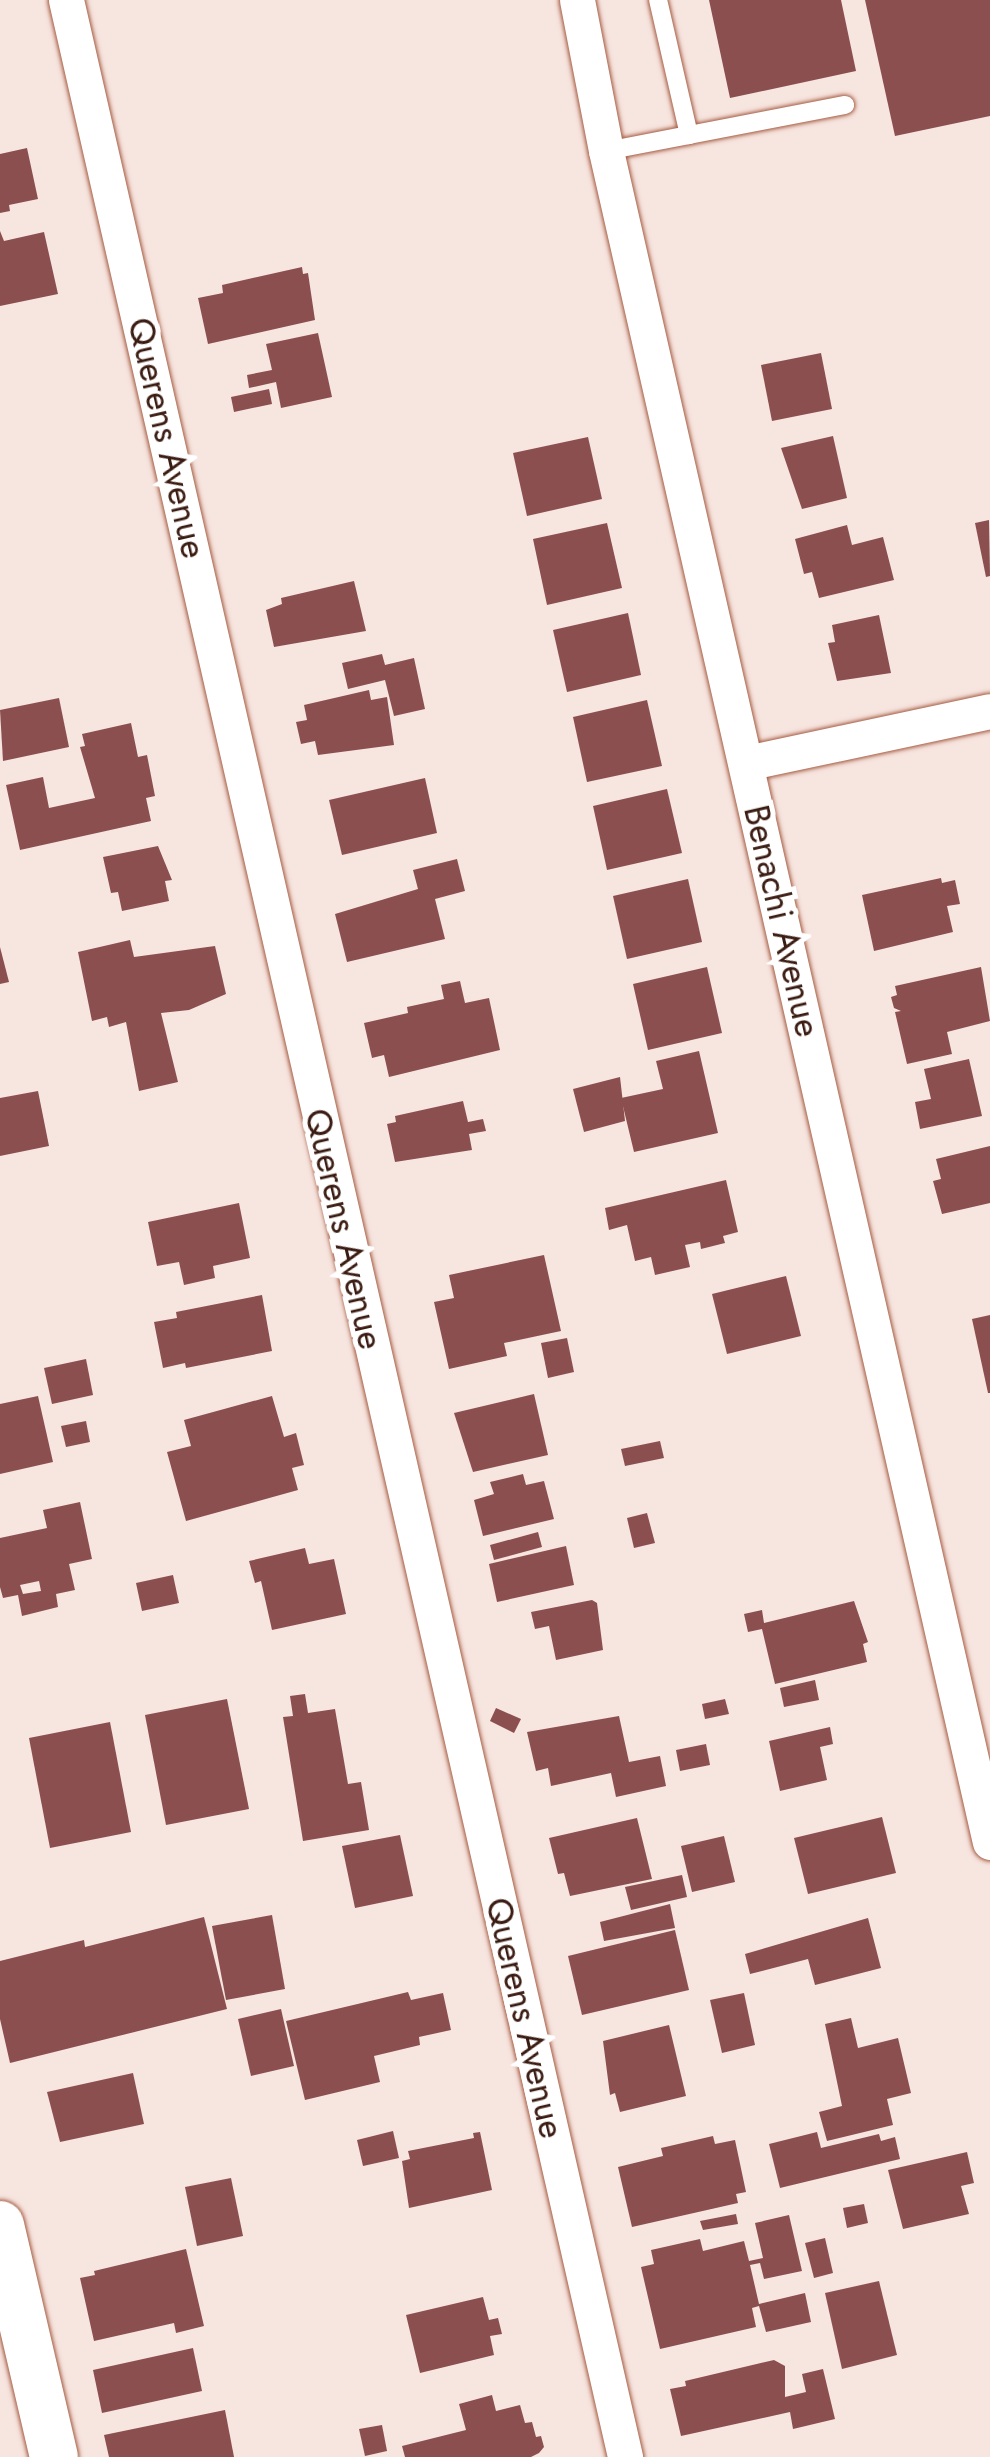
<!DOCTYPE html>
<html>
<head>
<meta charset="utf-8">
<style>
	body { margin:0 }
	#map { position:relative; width:990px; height:2457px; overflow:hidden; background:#f7e5df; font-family:Jost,sans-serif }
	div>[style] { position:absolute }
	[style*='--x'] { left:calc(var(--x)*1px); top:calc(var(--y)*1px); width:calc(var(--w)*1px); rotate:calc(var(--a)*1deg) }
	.building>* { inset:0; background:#8c4f50 }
	.roads { filter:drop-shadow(0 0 2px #a65c43) drop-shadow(0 0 2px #a65c43) }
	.lane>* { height:18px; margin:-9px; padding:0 9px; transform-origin:9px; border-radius:9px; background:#fff }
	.street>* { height:35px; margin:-17.5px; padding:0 17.5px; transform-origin:17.5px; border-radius:17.5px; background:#fff }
	.secondary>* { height:48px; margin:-24px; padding:0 24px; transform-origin:24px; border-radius:24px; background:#fff }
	span { translate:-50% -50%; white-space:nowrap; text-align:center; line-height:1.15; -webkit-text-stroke:10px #fff; paint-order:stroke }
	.street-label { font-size:35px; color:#3b1c12 }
</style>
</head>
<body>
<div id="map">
	<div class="building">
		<div style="clip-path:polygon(709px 0,841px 0,856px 71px,730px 98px)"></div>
		<div style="clip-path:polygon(865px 0,990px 0,990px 116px,895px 136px)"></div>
		<div style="clip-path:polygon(27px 148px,38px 199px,9px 205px,10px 211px,0 213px,0 154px)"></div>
		<div style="clip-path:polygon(0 231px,4px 241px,44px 232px,58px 294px,0 306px)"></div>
		<div style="clip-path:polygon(302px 267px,303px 274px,308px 273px,315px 320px,208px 344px,198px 298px,223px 293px,222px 285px)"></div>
		<div style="clip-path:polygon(318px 333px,332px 397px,281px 408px,276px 382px,249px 388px,247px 375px,272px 370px,266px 344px)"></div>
		<div style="clip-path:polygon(821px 353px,832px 409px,772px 421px,761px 365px)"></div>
		<div style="clip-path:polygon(269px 389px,272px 404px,234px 412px,231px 397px)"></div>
		<div style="clip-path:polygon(833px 436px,847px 498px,802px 509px,781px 448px)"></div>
		<div style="clip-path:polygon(588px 437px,602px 499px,527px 516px,513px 453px)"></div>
		<div style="clip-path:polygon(989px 520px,990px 576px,986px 577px,975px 523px)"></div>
		<div style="clip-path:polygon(607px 523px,622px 588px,547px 605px,533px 539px)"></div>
		<div style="clip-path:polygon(847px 525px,852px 545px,883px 537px,894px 580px,819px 598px,812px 572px,804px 574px,795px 539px)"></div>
		<div style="clip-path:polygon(354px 581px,366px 631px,274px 647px,266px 610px,282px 604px,281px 598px)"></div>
		<div style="clip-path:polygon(628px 613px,641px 675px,567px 692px,553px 630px)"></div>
		<div style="clip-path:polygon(879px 615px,891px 673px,837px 681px,828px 643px,835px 642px,832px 625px)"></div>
		<div style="clip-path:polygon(382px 654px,385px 665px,414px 658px,425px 709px,394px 716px,385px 680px,348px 689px,342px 663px)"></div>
		<div style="clip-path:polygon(369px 690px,371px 700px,387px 697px,394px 745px,318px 755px,315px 741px,301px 744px,296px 722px,307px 720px,304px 705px)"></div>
		<div style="clip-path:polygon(59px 698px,69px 747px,3px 761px,0 710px)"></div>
		<div style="clip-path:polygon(647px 700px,662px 766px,587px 782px,573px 717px)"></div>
		<div style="clip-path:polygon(131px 723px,138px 757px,147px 755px,155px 796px,146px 798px,151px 821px,20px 850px,6px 785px,43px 777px,49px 808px,95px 798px,80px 747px,85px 746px,82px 734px)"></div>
		<div style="clip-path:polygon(425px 778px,437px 833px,342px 855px,329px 800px)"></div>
		<div style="clip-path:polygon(667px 789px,682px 853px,607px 870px,593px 806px)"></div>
		<div style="clip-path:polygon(158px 846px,172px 880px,165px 881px,169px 901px,122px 911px,118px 892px,111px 893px,103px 857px)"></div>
		<div style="clip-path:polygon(457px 859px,465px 891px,435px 899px,445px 939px,347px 962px,335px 914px,418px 889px,413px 870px)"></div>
		<div style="clip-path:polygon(941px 878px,942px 883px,955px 880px,960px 904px,947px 906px,953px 932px,874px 951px,862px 895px)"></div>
		<div style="clip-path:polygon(688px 879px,702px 942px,627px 959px,613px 896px)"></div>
		<div style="clip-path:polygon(130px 940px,134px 957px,215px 946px,226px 994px,189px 1010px,161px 1013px,178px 1082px,139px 1091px,126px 1022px,109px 1027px,107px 1017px,92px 1021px,78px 952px)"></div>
		<div style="clip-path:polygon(0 947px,9px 982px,0 984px)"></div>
		<div style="clip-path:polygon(707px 967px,722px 1033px,648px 1050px,633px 984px)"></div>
		<div style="clip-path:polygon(981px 967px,990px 1021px,947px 1032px,952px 1054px,907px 1064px,895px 1012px,901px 1011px,894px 1008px,891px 997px,897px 995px,895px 986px)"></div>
		<div style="clip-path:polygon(460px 981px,465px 1003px,489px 998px,500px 1050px,389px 1077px,384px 1055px,372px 1058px,364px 1023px,408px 1013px,407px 1007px,444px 999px,441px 985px)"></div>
		<div style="clip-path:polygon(699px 1051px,718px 1133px,634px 1152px,621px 1098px,663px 1089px,656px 1061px)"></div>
		<div style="clip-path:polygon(969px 1059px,982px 1116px,920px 1129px,915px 1102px,931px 1099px,924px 1069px)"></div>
		<div style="clip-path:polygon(620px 1077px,625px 1121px,584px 1132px,573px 1089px)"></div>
		<div style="clip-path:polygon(38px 1091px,49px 1146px,0 1156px,0 1098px)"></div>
		<div style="clip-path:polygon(463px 1101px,468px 1122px,483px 1119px,486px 1131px,469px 1134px,472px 1150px,395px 1162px,387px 1124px,396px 1122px,395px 1116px)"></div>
		<div style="clip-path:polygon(990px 1146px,990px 1203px,942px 1214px,933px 1181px,941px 1179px,936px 1159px)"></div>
		<div style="clip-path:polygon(726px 1180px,738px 1232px,723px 1236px,725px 1243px,701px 1249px,700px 1242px,685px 1245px,690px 1267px,655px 1275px,651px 1257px,635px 1261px,627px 1225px,609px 1230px,605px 1208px)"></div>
		<div style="clip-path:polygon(239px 1203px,250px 1258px,213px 1266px,215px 1278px,184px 1285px,179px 1262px,157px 1266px,148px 1222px)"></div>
		<div style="clip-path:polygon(544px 1255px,561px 1331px,504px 1343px,507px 1356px,449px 1369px,434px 1302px,454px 1298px,449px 1275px)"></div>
		<div style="clip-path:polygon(786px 1276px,801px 1336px,727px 1354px,712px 1294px)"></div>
		<div style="clip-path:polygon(262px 1295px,272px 1351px,186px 1368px,185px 1363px,163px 1368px,154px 1322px,177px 1318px,176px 1312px)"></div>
		<div style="clip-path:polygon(990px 1315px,990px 1393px,988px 1393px,972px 1319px)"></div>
		<div style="clip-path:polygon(567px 1338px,574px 1372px,548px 1378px,541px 1343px)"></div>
		<div style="clip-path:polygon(86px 1359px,93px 1395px,52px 1404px,44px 1368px)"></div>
		<div style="clip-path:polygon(534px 1394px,548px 1455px,473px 1472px,454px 1413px)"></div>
		<div style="clip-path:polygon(38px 1396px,53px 1462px,0 1474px,0 1404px)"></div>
		<div style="clip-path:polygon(272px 1396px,284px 1437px,296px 1433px,304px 1465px,292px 1468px,298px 1490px,186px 1521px,167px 1452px,191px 1446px,184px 1420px)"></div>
		<div style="clip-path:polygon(86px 1421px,90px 1442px,66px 1447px,61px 1426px)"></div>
		<div style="clip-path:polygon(660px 1441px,664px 1458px,625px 1466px,621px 1449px)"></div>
		<div style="clip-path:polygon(523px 1474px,526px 1485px,544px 1481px,554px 1519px,483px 1536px,474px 1500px,494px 1494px,490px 1482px)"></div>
		<div style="clip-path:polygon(evenodd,80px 1502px,92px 1559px,69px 1564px,75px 1590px,56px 1594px,58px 1607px,22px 1616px,18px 1595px,3px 1598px,0 1587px,0 1538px,47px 1528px,43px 1510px,80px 1502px,39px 1581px,41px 1591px,23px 1594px,20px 1585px,39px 1581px)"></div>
		<div style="clip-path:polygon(647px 1513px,655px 1543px,634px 1548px,627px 1518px)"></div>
		<div style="clip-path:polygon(538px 1532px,542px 1547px,494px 1560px,490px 1545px)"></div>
		<div style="clip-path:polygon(566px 1546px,574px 1585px,497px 1602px,489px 1564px)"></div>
		<div style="clip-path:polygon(305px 1548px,309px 1564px,334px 1559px,346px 1614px,272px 1630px,261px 1581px,255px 1583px,249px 1561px)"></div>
		<div style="clip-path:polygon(173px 1575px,179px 1603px,142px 1611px,136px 1583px)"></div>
		<div style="clip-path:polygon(592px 1600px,597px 1603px,603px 1650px,556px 1660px,549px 1626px,535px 1629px,531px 1612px)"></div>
		<div style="clip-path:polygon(854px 1601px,868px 1642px,863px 1644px,867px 1662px,775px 1684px,762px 1629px,748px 1632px,744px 1614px,762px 1610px,764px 1623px)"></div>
		<div style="clip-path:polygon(815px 1680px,819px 1700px,784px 1707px,780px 1688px)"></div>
		<div style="clip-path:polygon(305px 1694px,308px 1713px,335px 1709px,348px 1784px,361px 1782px,369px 1830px,303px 1841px,283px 1717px,293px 1716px,290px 1696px)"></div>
		<div style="clip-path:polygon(227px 1699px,249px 1809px,166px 1825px,145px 1715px)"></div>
		<div style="clip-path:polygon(725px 1699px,729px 1714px,705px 1719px,702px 1704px)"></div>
		<div style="clip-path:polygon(496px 1708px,521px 1719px,514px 1733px,490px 1721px)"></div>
		<div style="clip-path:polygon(619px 1716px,629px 1762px,660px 1756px,666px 1786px,616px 1797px,611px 1773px,551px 1786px,548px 1768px,536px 1771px,527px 1732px)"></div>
		<div style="clip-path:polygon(110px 1722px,131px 1832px,50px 1848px,29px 1738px)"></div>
		<div style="clip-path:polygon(830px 1727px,833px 1744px,820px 1747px,827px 1780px,780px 1791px,769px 1741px)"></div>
		<div style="clip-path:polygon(706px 1744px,710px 1765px,680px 1771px,676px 1750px)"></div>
		<div style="clip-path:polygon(882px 1817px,896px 1873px,808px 1894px,794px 1838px)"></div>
		<div style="clip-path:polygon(637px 1818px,652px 1879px,570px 1896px,564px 1873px,558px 1874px,549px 1838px)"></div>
		<div style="clip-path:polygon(400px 1835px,413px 1896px,355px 1908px,342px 1846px)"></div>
		<div style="clip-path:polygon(724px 1836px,735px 1882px,692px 1892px,681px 1846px)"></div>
		<div style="clip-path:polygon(682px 1875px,687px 1897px,631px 1910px,625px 1887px)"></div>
		<div style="clip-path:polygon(670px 1904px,675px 1928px,604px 1941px,600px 1922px)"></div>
		<div style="clip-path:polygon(272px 1915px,285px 1989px,226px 2000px,212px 1926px)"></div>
		<div style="clip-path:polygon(204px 1917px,227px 2009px,10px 2063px,0 2019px,0 1961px,84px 1940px,85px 1947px)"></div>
		<div style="clip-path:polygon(868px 1918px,881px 1968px,815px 1985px,808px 1959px,750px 1974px,745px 1954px)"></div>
		<div style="clip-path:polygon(675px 1930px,689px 1990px,582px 2015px,568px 1956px)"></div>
		<div style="clip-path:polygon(408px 1992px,411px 2000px,443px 1993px,451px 2030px,419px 2037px,420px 2045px,374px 2056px,380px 2082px,305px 2100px,286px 2021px)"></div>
		<div style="clip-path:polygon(744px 1993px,755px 2045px,722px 2053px,710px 2000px)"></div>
		<div style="clip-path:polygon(281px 2009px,294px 2066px,251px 2076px,238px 2019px)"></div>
		<div style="clip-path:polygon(851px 2018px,858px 2048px,898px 2038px,911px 2093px,887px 2099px,893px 2125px,827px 2141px,819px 2112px,842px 2106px,825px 2024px)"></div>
		<div style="clip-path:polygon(669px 2025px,686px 2096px,620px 2112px,615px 2093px,610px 2095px,603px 2041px)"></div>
		<div style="clip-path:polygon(133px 2073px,144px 2124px,60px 2142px,47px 2092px)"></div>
		<div style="clip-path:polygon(393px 2131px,399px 2158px,363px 2166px,357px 2140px)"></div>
		<div style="clip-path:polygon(480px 2132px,492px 2190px,409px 2208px,402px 2161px,410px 2159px,408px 2151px,474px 2138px,473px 2133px)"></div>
		<div style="clip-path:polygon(817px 2132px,821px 2148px,879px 2134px,881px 2141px,895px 2137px,900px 2159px,780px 2188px,769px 2144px)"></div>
		<div style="clip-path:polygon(713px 2136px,715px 2144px,735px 2140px,746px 2192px,736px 2194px,738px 2203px,632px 2227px,618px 2167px,663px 2156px,661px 2148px)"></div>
		<div style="clip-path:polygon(967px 2152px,974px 2183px,961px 2186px,969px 2214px,903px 2229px,888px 2170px)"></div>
		<div style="clip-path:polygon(231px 2178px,243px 2236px,197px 2246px,185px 2187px)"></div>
		<div style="clip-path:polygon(864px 2204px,868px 2223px,847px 2228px,843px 2208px)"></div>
		<div style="clip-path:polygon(736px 2214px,738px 2224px,703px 2230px,700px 2221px)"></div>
		<div style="clip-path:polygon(789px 2215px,802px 2271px,764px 2279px,760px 2263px,750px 2265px,759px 2304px,805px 2293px,811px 2322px,766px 2332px,759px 2306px,752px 2308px,756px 2327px,660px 2349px,641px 2267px,654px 2264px,651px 2250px,700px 2239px,703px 2251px,744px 2241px,749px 2261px,763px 2258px,755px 2223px)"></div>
		<div style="clip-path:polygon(825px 2238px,833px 2273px,814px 2278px,805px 2243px)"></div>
		<div style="clip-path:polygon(186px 2249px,204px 2326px,176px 2333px,174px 2323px,94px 2341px,80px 2278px,95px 2275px,94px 2271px)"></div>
		<div style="clip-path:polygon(879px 2281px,897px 2355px,842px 2369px,825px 2293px)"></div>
		<div style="clip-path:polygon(483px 2297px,489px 2320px,498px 2318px,502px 2334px,490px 2336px,494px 2355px,420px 2373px,406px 2315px)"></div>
		<div style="clip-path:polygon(193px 2348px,202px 2391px,102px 2413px,93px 2370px)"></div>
		<div style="clip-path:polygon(774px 2360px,785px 2366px,785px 2397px,806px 2392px,802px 2374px,823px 2369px,835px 2419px,793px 2429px,790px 2412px,681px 2436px,670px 2389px,686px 2386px,685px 2381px)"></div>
		<div style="clip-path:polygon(492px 2395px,496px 2411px,520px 2405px,525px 2423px,532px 2422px,536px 2437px,541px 2436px,544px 2447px,539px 2453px,531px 2457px,405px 2457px,402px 2446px,466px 2430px,459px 2404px)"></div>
		<div style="clip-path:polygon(225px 2410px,234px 2457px,109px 2457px,104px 2435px)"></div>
		<div style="clip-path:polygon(382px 2425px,387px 2451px,365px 2456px,359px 2429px)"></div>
	</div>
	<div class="roads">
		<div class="lane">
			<div style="--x:689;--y:135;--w:159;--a:-10.9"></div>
			<div style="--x:606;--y:151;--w:85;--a:-10.9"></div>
			<div style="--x:689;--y:135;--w:139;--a:-102.9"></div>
		</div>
		<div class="street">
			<div style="--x:66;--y:0;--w:2520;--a:77.18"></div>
			<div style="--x:577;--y:0;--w:154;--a:79.1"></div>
			<div style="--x:606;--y:151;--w:1734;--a:77.21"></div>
			<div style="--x:746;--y:763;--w:249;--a:-12"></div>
		</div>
		<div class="secondary">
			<div style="--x:0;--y:2225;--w:238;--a:76.9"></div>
		</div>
	</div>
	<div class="street-label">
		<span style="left:167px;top:438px;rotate:77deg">Querens Avenue</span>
		<span style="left:782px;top:921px;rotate:77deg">Benachi Avenue</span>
		<span style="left:344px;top:1229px;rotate:77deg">Querens Avenue</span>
		<span style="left:525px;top:2018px;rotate:77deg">Querens Avenue</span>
	</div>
</div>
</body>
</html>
